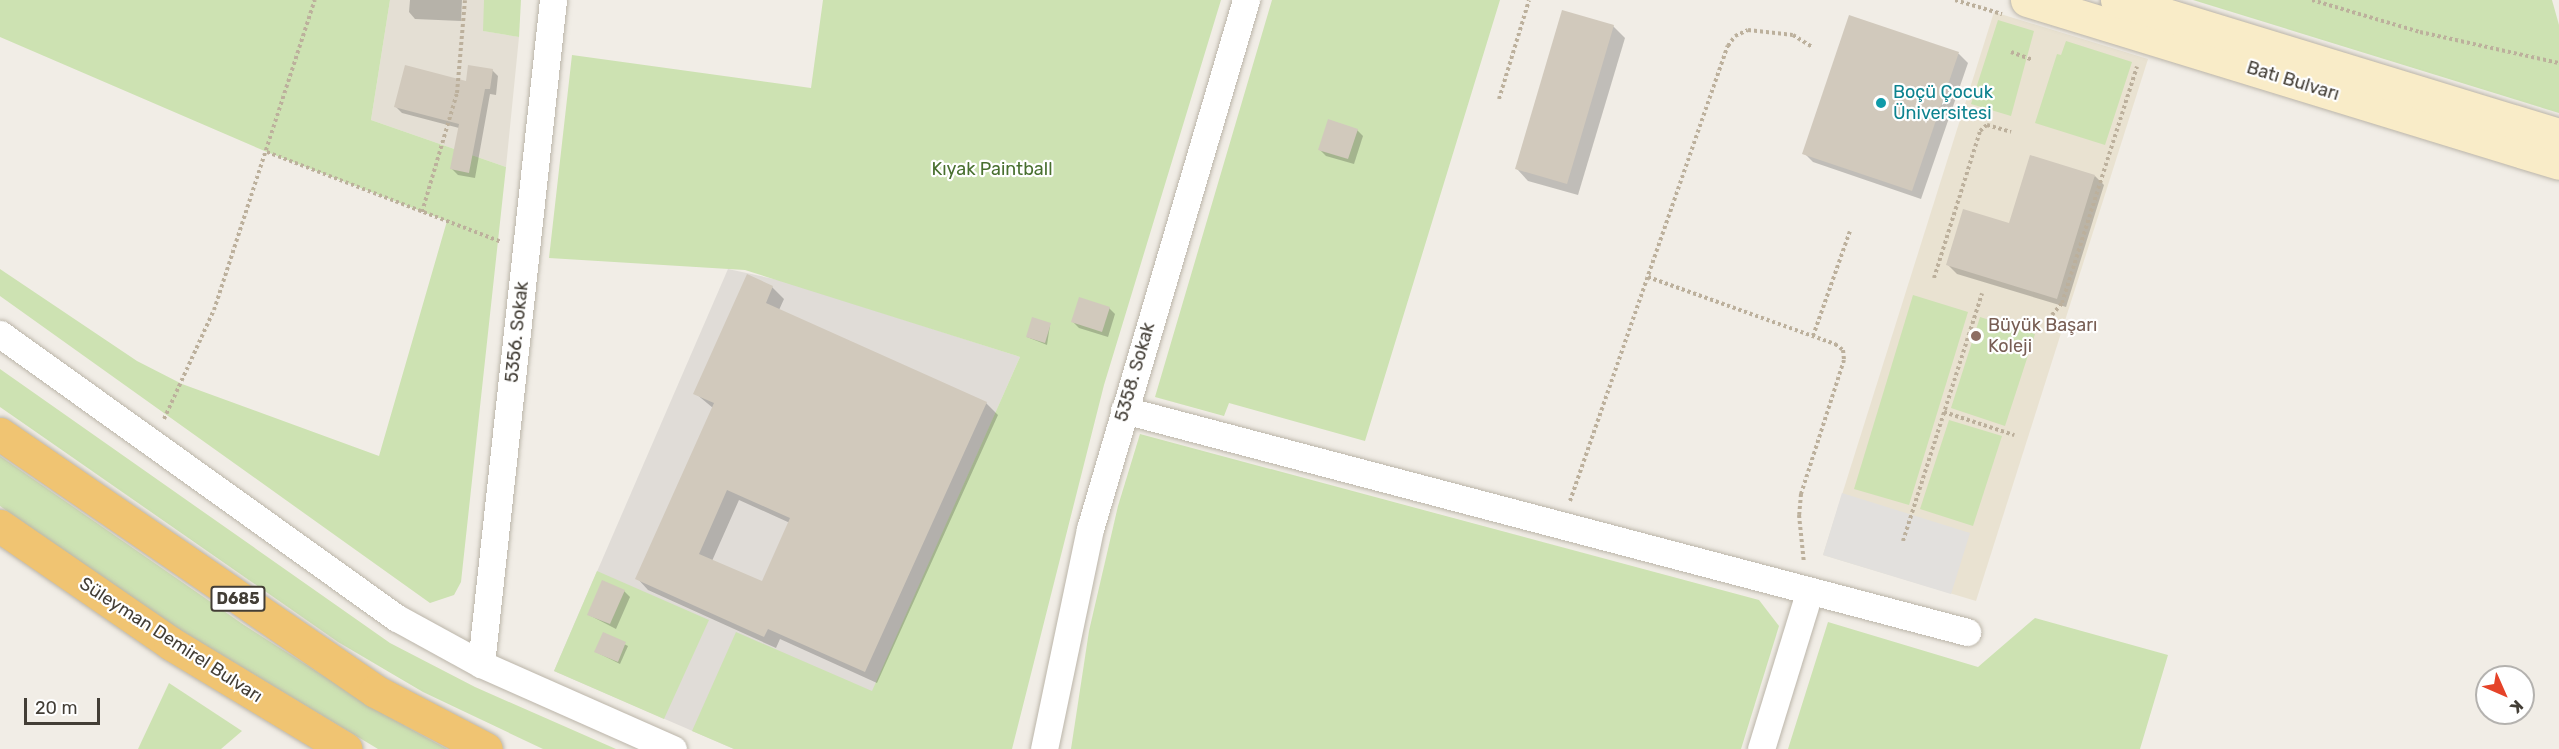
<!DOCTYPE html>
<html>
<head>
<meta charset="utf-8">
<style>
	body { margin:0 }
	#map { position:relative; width:2559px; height:749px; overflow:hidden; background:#f1ede6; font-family:Rubik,sans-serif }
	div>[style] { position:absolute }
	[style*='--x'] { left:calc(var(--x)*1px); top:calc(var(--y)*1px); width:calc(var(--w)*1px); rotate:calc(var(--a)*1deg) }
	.residential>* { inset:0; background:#e4dfd4 }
	.industrial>* { inset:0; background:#e0dcd7 }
	.education>* { inset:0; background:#e9e2d1 }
	.green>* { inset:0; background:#cde2b2 }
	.parking>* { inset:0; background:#e2e0dd }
	.shadow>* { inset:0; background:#0003 }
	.building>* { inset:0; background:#d1c9bc }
	.path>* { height:4px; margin-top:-2px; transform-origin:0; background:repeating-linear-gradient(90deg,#bcb09c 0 3px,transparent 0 6px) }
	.roads { filter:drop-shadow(0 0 2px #bbb5a9) drop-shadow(0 0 2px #bbb5a9) }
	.street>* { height:27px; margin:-13.5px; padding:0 13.5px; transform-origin:13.5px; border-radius:13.5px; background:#fff }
	.secondary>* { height:33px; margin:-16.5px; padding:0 16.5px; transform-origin:16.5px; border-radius:16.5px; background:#f9ecc8 }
	.highway>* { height:33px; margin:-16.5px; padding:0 16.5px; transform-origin:16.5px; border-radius:16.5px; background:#f0c472 }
	.dots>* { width:16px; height:16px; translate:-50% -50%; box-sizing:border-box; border:3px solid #fff; border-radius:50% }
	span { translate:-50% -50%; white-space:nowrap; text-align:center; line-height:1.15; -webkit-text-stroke:4.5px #fff; paint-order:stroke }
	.shield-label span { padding:2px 4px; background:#fff; border:2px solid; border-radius:4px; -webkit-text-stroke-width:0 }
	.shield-label { font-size:16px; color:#433e36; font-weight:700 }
	.street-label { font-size:18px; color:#433e36 }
	.culture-label { font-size:18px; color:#0d838f }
	.left { translate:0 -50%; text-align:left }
	.park-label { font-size:18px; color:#486f2f }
	.education-label { font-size:18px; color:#785e54 }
	.north { position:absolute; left:2475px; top:665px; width:60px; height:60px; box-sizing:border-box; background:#fff; border:2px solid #b4b2af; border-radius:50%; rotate:135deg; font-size:16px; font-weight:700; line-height:24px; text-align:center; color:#433e36 }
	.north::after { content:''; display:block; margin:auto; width:21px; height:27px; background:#e54329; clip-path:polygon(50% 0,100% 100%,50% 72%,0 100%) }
	.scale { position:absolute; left:24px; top:698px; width:76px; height:27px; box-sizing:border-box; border:3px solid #433e36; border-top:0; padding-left:8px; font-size:18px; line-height:21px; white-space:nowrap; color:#433e36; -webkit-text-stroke:4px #fff; paint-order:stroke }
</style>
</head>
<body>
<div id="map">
	<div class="residential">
		<div style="clip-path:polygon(390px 0,484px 0,484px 31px,519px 37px,506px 167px,371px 120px)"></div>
	</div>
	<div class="industrial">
		<div style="clip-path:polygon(728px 269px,783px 281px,1020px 357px,847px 749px,734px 749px,554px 671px)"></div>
	</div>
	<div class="education">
		<div style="clip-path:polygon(1994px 12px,2148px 59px,1976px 601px,1823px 555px)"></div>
	</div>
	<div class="green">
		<div style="clip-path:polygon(0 0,390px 0,371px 120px,506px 167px,461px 582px,454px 595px,430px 603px,0 296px,0 269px,137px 361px,182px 384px,379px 456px,447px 221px,267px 152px,0 37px)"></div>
		<div style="clip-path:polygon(484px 0,521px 0,519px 37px,483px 31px)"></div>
		<div style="clip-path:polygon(823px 0,1221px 0,1104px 385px,1012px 749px,734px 749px,692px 731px,736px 632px,872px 691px,1020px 357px,745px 270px,549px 258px,572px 55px,811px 88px)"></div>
		<div style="clip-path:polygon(1272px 0,1500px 0,1365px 441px,1229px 403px,1224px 416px,1155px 397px)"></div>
		<div style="clip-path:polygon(2193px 0,2552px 0,2559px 25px,2559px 113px)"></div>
		<div style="clip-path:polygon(1998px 20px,2034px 31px,2011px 116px,1971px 104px)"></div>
		<div style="clip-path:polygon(2066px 41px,2132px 62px,2105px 145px,2035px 123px,2057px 54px,2061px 55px)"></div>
		<div style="clip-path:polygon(1913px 295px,1968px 312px,1909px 505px,1854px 489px)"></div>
		<div style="clip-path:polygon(1980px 317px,2035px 334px,2005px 426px,1951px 408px)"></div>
		<div style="clip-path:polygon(0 369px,390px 643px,475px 687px,616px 749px,543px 749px,423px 692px,338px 642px,0 407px)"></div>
		<div style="clip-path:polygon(1949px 420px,2002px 436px,1973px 526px,1920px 509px)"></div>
		<div style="clip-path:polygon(1140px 434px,1759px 600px,1779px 626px,1741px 749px,1071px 749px,1089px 631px,1118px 506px)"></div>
		<div style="clip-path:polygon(0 456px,244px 625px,382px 713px,447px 749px,378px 749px,168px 623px,0 506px)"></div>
		<div style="clip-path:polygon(597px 571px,709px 620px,664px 719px,554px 671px)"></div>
		<div style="clip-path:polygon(2035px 618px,2168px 655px,2140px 749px,1788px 749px,1828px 622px,1978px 667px)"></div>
		<div style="clip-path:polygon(169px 683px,242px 731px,221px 749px,138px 749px)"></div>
	</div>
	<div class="parking">
		<div style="clip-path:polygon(1842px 493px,1970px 533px,1951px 594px,1823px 555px)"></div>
	</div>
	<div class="shadow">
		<div style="clip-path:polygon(410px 0,462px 0,461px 21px,415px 19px,409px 12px)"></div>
		<div style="clip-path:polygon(1850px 17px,1959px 54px,1968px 63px,1921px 199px,1813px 162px,1804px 153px)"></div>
		<div style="clip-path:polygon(1613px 26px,1625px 38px,1578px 195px,1528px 181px,1517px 169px)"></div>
		<div style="clip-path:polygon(492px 70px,498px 76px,496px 95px,490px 94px,475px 178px,458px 175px,452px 169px,459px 128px,402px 113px,396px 107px,467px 83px)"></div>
		<div style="clip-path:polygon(1357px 130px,1363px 136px,1354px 164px,1326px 156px,1320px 150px)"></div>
		<div style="clip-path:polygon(2095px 176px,2104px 185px,2066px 307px,1957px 274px,1948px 265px)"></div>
		<div style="clip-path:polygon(evenodd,772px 287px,784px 299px,779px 310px,986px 403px,998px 415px,877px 683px,780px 639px,776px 648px,648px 590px,637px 578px,713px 408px,695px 393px,772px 287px,739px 500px,790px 523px,762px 583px,712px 561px,739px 500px)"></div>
		<div style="clip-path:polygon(1109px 308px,1115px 314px,1108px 337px,1079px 328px,1073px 322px)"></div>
		<div style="clip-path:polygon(1050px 325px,1047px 345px,1027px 337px)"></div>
		<div style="clip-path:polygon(624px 591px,630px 597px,616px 629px,589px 615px)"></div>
		<div style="clip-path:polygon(604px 634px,628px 646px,620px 664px,596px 652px)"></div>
	</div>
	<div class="building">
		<div style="clip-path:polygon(1562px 10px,1614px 25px,1567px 184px,1515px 169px)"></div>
		<div style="clip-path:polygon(1849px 15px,1959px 52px,1912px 191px,1802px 154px)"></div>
		<div style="clip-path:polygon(405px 65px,466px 81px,468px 65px,493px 69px,490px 89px,485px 89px,469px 173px,450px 169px,459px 124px,394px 107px)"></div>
		<div style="clip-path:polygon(1328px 119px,1358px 129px,1348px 159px,1318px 150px)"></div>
		<div style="clip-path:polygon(2030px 155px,2095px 175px,2057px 299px,1946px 265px,1963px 209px,2009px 223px)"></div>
		<div style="clip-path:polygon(evenodd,747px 274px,773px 286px,766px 303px,987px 402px,865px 672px,768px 629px,764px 637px,635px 579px,714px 403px,693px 394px,747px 274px,727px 490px,790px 518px,762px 581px,699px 554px,727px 490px)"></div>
		<div style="clip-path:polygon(1079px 297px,1110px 307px,1102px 332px,1071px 322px)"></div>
		<div style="clip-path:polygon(1032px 317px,1051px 323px,1045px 343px,1026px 337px)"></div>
		<div style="clip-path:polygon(602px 580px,625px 590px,610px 624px,587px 615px)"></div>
		<div style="clip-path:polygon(603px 632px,626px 642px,618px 662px,594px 652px)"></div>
	</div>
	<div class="path">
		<div style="--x:1955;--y:0;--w:49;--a:16.6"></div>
		<div style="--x:2312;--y:0;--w:113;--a:16.5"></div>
		<div style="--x:2420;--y:32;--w:142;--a:12.6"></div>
		<div style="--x:2011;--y:52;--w:23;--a:20"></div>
		<div style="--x:1499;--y:99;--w:103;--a:-73.1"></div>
		<div style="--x:267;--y:152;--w:251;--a:21"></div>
		<div style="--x:422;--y:212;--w:124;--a:-73.6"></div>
		<div style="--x:457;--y:93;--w:93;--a:-85.1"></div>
		<div style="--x:1648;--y:277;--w:199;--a:19.7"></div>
		<div style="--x:1835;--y:344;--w:10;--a:37"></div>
		<div style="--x:1843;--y:350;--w:10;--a:84"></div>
		<div style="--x:1844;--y:360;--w:141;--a:107.8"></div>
		<div style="--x:1801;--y:494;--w:21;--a:95"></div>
		<div style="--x:1799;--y:515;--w:48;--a:84.1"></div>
		<div style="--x:1934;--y:278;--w:154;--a:-72.6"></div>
		<div style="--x:1980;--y:131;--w:9;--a:-41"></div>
		<div style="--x:1987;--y:125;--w:25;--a:16"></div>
		<div style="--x:2052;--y:315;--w:16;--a:-50"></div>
		<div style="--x:2062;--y:303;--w:248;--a:-72.4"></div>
		<div style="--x:1813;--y:336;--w:111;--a:-70.6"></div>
		<div style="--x:1944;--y:412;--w:74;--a:18.2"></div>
		<div style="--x:164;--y:419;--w:120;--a:-65.4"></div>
		<div style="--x:214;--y:310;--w:326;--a:-72"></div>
		<div style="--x:1570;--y:501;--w:482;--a:-70.9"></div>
		<div style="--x:1728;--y:46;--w:12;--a:-55"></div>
		<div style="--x:1735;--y:36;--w:14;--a:-25"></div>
		<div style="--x:1748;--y:30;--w:45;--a:6.3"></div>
		<div style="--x:1793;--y:35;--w:22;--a:32"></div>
		<div style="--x:1903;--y:541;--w:260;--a:-72.3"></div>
	</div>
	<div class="roads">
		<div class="street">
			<div style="--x:0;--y:334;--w:488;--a:35.6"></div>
			<div style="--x:397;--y:618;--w:96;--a:28.7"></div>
			<div style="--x:481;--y:664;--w:210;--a:23.9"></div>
			<div style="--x:1124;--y:410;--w:872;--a:14.75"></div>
			<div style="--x:481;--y:664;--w:668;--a:-83.81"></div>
			<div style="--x:1044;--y:749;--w:225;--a:-78.2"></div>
			<div style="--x:1090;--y:529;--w:552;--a:-73.57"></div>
			<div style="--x:1761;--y:749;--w:163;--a:-72.9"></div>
		</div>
		<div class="secondary">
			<div style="--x:2027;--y:0;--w:556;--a:17.03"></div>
			<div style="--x:2117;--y:0;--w:462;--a:17"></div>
		</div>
		<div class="highway">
			<div style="--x:0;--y:434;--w:455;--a:34.4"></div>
			<div style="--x:375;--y:691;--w:125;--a:27.6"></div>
			<div style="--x:0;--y:526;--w:206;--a:34.5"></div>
			<div style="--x:170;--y:643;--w:205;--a:31.1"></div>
		</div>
	</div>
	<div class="dots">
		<div style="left:1881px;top:103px;background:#0f9aa8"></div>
		<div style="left:1976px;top:336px;background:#8d6e63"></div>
	</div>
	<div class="shield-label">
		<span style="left:238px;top:599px">D685</span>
	</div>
	<div class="street-label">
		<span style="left:2293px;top:81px;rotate:17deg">Batı Bulvarı</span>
		<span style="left:517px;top:332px;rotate:-84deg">5356. Sokak</span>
		<span style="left:1135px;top:372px;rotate:-74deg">5358. Sokak</span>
		<span style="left:171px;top:640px;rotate:33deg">Süleyman Demirel Bulvarı</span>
	</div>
	<div class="culture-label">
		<span class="left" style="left:1893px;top:103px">Boçü Çocuk<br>Üniversitesi</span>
	</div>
	<div class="park-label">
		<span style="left:992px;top:169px">Kıyak Paintball</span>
	</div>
	<div class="education-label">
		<span class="left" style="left:1988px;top:336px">Büyük Başarı<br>Koleji</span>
	</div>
	<div class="north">K</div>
	<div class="scale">20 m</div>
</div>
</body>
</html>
